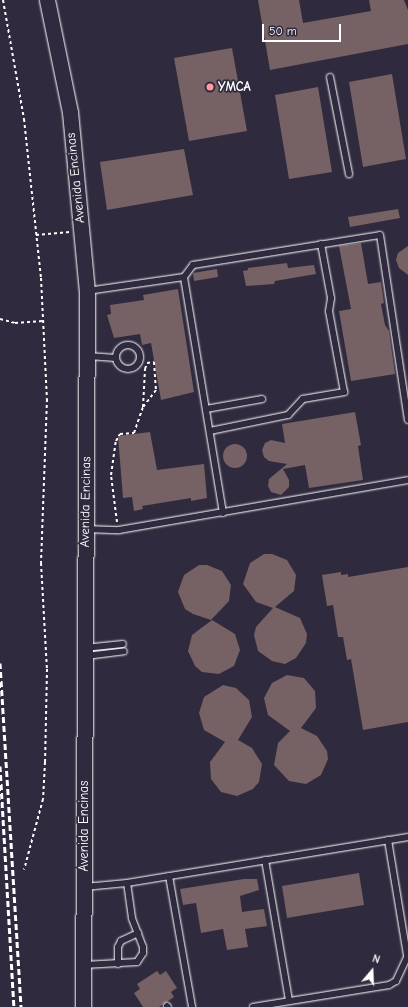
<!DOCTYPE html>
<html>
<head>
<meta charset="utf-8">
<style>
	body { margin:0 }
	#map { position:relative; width:408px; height:1007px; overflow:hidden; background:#2f2a3d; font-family:"Comic Neue",sans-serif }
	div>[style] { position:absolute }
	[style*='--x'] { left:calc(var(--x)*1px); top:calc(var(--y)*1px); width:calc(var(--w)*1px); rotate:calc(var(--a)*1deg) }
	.building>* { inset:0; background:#766164 }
	.round { border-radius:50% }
	.path>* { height:2px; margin-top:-1px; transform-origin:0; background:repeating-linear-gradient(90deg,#fff 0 3px,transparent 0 6px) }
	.roads { filter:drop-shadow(0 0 1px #fff) drop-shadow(0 0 1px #fff) }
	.service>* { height:6px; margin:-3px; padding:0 3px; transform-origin:3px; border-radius:3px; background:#2f2a3d }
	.service>.ring { margin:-3px; padding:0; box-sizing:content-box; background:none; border:6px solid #2f2a3d; border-radius:50% }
	.tertiary>* { height:15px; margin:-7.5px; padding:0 7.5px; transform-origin:7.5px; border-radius:7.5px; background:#2f2a3d }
	.rail>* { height:3px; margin-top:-1.5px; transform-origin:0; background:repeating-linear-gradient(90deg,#fff 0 6px,transparent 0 9px) }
	.dots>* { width:11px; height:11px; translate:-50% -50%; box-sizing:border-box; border:2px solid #2f2a3d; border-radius:50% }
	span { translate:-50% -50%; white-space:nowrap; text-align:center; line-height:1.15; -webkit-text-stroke:3.5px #2f2a3d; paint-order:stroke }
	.poi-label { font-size:13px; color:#fff; font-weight:700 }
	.left { translate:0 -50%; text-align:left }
	.street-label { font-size:13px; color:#fff }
	.north { position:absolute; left:352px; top:951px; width:40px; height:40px; -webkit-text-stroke:3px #2f2a3d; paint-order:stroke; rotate:19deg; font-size:11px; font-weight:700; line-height:16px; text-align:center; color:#fff }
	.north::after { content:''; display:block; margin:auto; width:14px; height:18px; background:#fff; clip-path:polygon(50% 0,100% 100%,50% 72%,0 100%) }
	.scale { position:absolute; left:262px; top:24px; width:79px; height:18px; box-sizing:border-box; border:2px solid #fff; border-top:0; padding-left:5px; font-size:12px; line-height:14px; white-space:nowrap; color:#fff; -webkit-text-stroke:3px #2f2a3d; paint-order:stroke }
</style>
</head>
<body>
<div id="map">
	<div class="building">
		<div style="clip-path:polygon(258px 0,299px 0,303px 23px,371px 11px,369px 0,404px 0,408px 10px,408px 44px,270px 70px)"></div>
		<div style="clip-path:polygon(232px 48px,247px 131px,189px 141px,174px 58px)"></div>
		<div style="clip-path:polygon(392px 74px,406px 159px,363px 167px,349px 82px)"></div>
		<div style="clip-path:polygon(318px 87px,332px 172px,289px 179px,275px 95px)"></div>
		<div style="clip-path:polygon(184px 149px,193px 195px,107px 210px,100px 162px)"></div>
		<div style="clip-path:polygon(398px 209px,400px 218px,350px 227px,348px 217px)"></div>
		<div style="clip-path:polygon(361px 243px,368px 284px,381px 282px,384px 303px,381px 304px,385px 325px,389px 331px,395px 374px,351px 381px,339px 311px,351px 309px,339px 246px)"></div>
		<div style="clip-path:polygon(408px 246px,408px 275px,399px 268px,396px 260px,398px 253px)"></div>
		<div style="clip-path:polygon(287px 263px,288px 268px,314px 265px,316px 274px,275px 281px,274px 284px,246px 286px,243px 271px,248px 270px,248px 268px)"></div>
		<div style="clip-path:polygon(217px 269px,218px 277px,194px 281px,193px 273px)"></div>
		<div style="clip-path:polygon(178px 289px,194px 392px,161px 400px,151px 343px,142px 345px,140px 334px,114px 338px,107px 315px,111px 314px,110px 305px,144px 300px,143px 295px)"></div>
		<div style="clip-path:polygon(355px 412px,361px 445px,358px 446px,363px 480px,309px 488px,305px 465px,283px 469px,289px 480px,289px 487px,281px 495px,271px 492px,268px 486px,269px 479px,287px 464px,269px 461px,264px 457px,262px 450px,265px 443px,271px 440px,285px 443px,282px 424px)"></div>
		<div style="clip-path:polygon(150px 432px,157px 470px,204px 464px,207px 498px,191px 501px,191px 498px,142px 506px,143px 509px,134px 511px,132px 497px,123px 498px,118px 436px)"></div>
		<div class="round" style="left:223px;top:444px;width:24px;height:24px"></div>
		<div style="clip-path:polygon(264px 554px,272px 554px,287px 560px,296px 575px,294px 591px,275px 607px,300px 618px,307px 634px,306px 643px,296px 658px,285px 664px,272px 661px,258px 651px,254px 635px,256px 627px,273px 608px,256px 602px,243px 584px,250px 563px)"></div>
		<div style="clip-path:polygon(199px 565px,207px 565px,222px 571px,231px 585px,229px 601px,211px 620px,193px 614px,185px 609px,178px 592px,184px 575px)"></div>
		<div style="clip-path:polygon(408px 567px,408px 722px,363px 730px,351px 659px,347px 660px,343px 637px,338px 637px,333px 605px,327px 606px,322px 575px,341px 572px,341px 575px,348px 574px,348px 577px)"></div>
		<div style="clip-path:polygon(212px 620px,235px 634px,240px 650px,234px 666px,219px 674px,202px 672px,195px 666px,188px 651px,192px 635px)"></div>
		<div style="clip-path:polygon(287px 675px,304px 678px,315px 691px,316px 708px,301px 728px,317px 736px,327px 751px,328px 759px,321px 775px,306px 784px,289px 781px,274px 765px,278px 743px,290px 731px,268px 715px,264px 698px,272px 683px)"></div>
		<div style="clip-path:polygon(223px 685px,236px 688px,249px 700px,252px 717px,238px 740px,252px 748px,262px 764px,259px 782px,253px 789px,237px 796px,221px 792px,211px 779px,210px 762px,225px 742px,204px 730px,199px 713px,204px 697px)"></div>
		<div style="clip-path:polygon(359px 873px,364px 905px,287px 918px,282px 886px)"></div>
		<div style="clip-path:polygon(244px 879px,257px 879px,259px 890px,240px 896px,242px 912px,264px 909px,267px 926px,245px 929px,248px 947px,227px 950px,223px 929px,201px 933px,196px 903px,183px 905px,180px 889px)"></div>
		<div style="clip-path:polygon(157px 971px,160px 975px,166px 971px,177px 988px,171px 992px,174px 997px,159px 1007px,143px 1007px,134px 993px,140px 989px,137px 984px)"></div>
	</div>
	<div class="path">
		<div style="--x:3;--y:0;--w:121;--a:80"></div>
		<div style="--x:24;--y:119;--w:160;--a:83.9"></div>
		<div style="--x:41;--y:278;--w:121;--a:87.2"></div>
		<div style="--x:47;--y:399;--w:164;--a:92.1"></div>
		<div style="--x:41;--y:563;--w:106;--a:86.8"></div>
		<div style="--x:47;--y:669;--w:93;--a:91.2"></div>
		<div style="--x:45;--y:762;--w:37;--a:93"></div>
		<div style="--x:43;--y:799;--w:73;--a:105"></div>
		<div style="--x:36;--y:235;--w:34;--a:-5"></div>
		<div style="--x:0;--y:319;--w:16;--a:15"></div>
		<div style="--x:15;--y:323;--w:28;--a:-4"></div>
		<div style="--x:117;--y:522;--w:47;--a:-97.3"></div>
		<div style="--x:111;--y:475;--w:34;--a:-82"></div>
		<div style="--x:116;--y:441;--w:8;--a:-60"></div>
		<div style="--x:120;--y:434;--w:14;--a:-4"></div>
		<div style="--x:134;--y:433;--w:28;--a:-71"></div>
		<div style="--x:143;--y:407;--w:38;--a:-87"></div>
		<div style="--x:145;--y:369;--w:6;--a:-72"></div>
		<div style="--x:147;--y:363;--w:7;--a:-8"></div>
		<div style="--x:154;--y:362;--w:28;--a:86"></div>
		<div style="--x:156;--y:390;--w:21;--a:127"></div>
	</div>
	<div class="roads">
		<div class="service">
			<div style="--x:330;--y:77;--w:99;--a:78.9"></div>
			<div style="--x:87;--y:291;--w:98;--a:-8.2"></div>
			<div class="ring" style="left:116px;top:345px;width:18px;height:18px"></div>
			<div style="--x:88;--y:356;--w:28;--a:4"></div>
			<div style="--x:206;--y:409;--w:57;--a:-10.1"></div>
			<div style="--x:210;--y:431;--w:80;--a:-11.6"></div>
			<div style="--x:288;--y:415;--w:22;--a:-47"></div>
			<div style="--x:303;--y:399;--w:42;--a:-9.7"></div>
			<div style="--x:344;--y:392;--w:82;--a:-100.5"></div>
			<div style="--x:329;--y:311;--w:13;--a:-81"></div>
			<div style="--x:331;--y:298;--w:55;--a:-100.5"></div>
			<div style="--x:223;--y:513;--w:239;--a:-99.4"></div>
			<div style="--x:184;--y:277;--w:15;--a:-53"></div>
			<div style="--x:193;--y:265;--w:189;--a:-9.1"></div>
			<div style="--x:380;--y:235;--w:187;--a:81.4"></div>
			<div style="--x:85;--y:529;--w:34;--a:2"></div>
			<div style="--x:119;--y:530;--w:293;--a:-9.8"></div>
			<div style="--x:84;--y:648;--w:39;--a:-6"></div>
			<div style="--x:86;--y:656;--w:38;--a:-7"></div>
			<div style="--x:388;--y:840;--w:117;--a:80.6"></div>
			<div style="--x:265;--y:860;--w:142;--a:80.3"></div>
			<div style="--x:169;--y:876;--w:133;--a:80"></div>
			<div style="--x:127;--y:883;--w:285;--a:-9.3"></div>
			<div style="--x:118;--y:964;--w:17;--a:-90"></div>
			<div style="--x:118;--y:947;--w:7;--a:-63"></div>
			<div style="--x:121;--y:941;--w:19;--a:-25"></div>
			<div style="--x:84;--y:965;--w:53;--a:-3.2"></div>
			<div style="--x:137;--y:962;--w:11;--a:-56"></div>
			<div style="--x:143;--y:953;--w:6;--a:-90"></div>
			<div style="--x:143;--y:947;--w:31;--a:-111"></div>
			<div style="--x:132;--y:918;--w:35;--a:-98"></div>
			<div style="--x:127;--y:883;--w:43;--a:174.7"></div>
			<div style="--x:167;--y:1006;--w:1;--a:45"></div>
			<div style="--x:253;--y:1007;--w:138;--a:-9.2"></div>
			<div style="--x:389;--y:985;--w:8;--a:-30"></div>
			<div style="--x:396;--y:981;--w:29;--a:-65"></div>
		</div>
		<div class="tertiary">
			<div style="--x:47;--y:0;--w:114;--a:78.4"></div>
			<div style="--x:70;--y:112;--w:180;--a:84.6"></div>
			<div style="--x:87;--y:291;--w:716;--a:90.32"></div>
		</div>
	</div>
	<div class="rail">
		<div style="--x:0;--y:663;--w:345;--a:86.5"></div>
		<div style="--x:0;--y:766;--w:241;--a:86.7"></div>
	</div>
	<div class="dots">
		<div style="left:210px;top:87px;background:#ff9aa2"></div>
	</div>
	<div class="poi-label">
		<span class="left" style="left:218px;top:87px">YMCA</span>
	</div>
	<div class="street-label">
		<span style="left:76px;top:178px;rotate:-96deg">Avenida Encinas</span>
		<span style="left:86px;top:502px;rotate:-89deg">Avenida Encinas</span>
		<span style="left:84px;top:826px;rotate:-90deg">Avenida Encinas</span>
	</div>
	<div class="north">N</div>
	<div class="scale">50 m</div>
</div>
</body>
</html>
